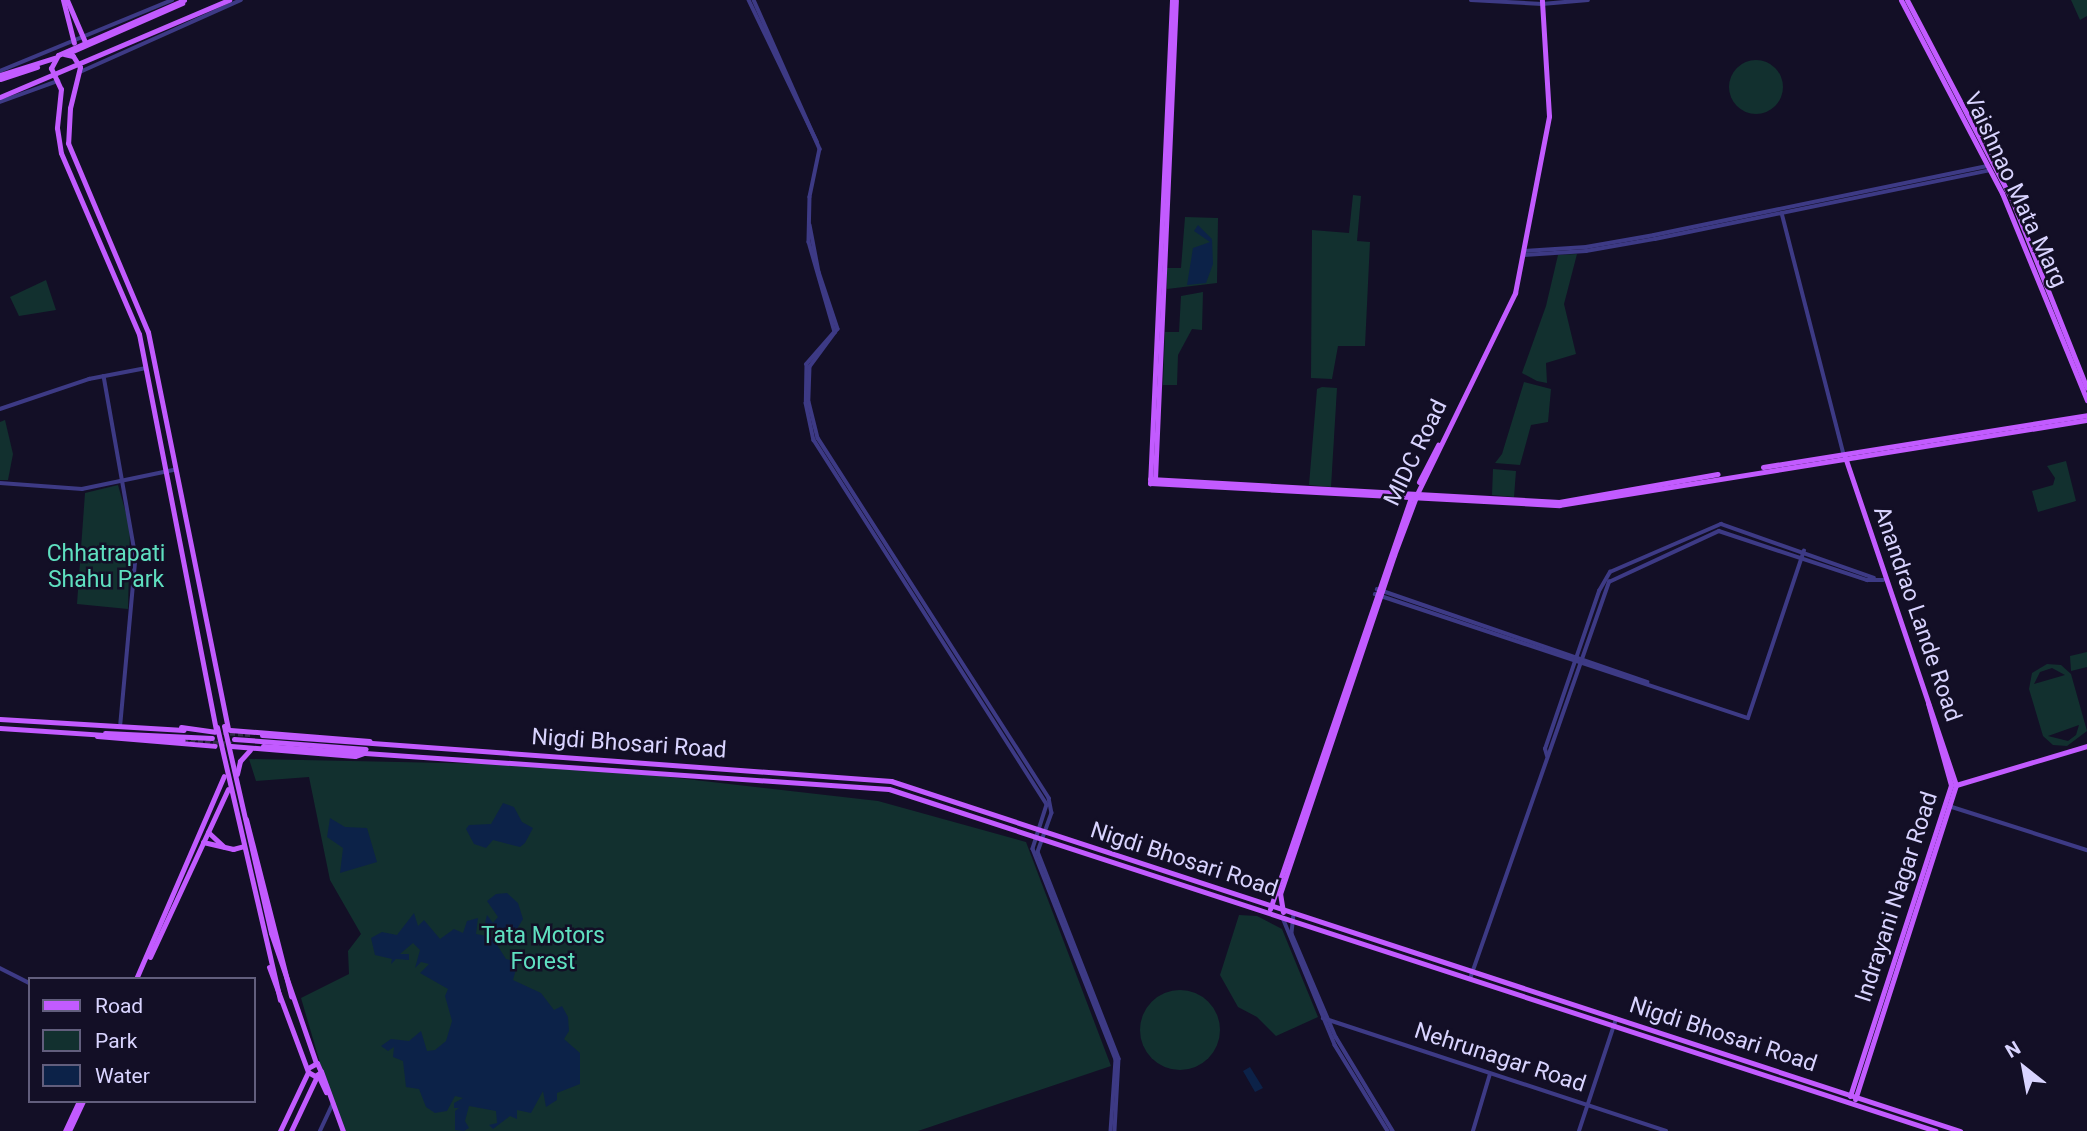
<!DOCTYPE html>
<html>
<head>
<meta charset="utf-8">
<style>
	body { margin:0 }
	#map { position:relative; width:2087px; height:1131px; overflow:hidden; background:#130f26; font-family:Roboto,sans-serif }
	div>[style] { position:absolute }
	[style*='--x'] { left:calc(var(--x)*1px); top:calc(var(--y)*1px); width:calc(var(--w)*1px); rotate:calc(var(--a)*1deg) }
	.green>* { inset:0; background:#12302f }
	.round { border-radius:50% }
	.water>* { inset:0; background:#0c2248 }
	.major-tunnel>* { height:5px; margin-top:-2.5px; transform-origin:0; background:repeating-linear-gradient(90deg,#312d47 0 5px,transparent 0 7.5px) }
	.minor>* { height:3.5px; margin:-1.75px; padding:0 1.75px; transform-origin:1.75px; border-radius:1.75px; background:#3d3a85 }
	.major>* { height:5px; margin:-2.5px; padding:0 2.5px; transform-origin:2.5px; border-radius:2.5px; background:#c25bff }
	span { translate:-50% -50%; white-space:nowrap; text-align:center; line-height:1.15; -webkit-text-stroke:5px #130f26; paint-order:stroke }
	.street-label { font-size:23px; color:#d9d4ff }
	.park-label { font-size:23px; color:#5fe0c0 }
	.legend { position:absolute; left:28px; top:977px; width:228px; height:126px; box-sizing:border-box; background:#130f26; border:2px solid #625e7d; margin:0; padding:9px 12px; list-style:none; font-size:21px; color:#d9d4ff }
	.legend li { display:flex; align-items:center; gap:14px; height:35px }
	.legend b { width:35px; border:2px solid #625e7d }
	.north { position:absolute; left:1989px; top:1033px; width:70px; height:70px; -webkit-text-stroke:5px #130f26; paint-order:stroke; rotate:329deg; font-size:19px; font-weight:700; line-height:28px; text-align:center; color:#d9d4ff }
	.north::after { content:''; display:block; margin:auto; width:24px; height:32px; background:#d9d4ff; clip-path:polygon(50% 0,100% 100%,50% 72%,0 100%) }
</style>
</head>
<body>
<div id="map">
	<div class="green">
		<div style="clip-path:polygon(2071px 0,2087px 0,2087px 16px,2080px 20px)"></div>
		<div class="round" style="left:1729px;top:60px;width:54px;height:54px"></div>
		<div style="clip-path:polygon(1353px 195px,1361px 196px,1357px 241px,1370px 242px,1365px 346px,1338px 346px,1332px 379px,1311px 378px,1312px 230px,1349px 233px)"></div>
		<div style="clip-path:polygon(1185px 217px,1218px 218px,1217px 283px,1167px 289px,1167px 268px,1181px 268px)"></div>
		<div style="clip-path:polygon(1577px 254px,1564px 304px,1576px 354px,1546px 363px,1547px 383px,1537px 381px,1522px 373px,1546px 306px,1558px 255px)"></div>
		<div style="clip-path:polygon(46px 280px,56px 310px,19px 316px,10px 297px)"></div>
		<div style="clip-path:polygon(1203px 292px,1202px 330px,1192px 329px,1178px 355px,1177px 385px,1163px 385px,1165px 332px,1179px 332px,1181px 296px)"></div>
		<div style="clip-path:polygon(1524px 382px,1551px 389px,1548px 422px,1531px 425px,1520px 465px,1495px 463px,1502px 454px)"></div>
		<div style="clip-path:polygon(1322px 387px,1337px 388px,1331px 487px,1309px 485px,1317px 389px)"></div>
		<div style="clip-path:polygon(5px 420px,13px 454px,8px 480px,0 480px,0 422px)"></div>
		<div style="clip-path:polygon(2066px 461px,2076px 501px,2038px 512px,2032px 491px,2053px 485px,2055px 478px,2047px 466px)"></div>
		<div style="clip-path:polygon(1493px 469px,1516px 471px,1514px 497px,1492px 495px)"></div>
		<div style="clip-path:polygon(118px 485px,130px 527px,128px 609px,77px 604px,85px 493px)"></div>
		<div style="clip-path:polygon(2087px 652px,2087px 667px,2071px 671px,2070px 656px)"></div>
		<div style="clip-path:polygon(evenodd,2047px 664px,2061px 665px,2071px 674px,2087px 731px,2067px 746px,2053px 745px,2043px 736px,2029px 689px,2032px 673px,2047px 664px,2052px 668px,2065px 675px,2034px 684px,2040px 672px,2052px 668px,2047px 664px,2079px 725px,2076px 735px,2068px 741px,2048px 736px,2079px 725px)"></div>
		<div style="clip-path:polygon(249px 759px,495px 764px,651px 775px,878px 801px,1026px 842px,1111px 1066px,918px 1131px,340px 1131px,301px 998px,349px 974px,348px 951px,361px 934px,330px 880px,309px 777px,256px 781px)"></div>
		<div style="clip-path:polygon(1239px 915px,1257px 916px,1282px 929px,1318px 1017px,1276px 1036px,1257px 1017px,1238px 1007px,1220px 975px)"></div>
		<div class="round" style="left:1140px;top:990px;width:80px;height:80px"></div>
	</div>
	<div class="water">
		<div style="clip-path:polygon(1198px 225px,1212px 239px,1213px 264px,1206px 283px,1187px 285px,1193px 248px,1210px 242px,1194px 231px)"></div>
		<div style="clip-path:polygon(503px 803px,514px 807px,522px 822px,533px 828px,525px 843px,520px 847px,493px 840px,486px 848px,474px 844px,466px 829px,469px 825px,491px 824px)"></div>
		<div style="clip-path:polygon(330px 818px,345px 827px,367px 828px,377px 862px,340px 873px,343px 848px,327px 837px)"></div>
		<div style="clip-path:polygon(507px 893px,518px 903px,523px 919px,511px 939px,485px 923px,487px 915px,493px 923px,498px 917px,487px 901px,496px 894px)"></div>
		<div style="clip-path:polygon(414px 913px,418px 926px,424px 920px,440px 939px,454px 929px,463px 933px,467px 921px,478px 918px,476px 934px,492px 937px,506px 959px,518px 962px,513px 980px,541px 993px,554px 1010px,562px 1006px,568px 1017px,569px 1031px,564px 1039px,580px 1053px,580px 1084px,557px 1093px,557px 1100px,546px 1107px,543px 1091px,531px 1113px,517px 1110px,517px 1119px,510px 1116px,493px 1129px,489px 1125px,497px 1123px,496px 1111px,469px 1106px,465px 1121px,469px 1128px,464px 1131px,455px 1130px,455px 1111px,459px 1108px,454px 1108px,454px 1103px,463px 1098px,455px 1096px,447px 1111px,435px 1113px,426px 1107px,419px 1089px,406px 1087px,403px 1061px,393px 1057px,394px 1047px,388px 1051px,381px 1046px,391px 1039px,409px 1041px,421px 1031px,427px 1051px,435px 1050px,446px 1041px,452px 1021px,445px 996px,448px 989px,420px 973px,429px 964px,421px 962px,415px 968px,420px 950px,413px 943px,400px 954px,409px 954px,409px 960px,396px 959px,391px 964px,392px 959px,375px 955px,371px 938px,382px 932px,397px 935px)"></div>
		<div style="clip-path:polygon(1250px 1067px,1263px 1088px,1255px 1092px,1243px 1071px)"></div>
	</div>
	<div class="major-tunnel">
		<div style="--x:223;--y:732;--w:28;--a:4"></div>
		<div style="--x:183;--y:740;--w:49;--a:4.7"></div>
	</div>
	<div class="minor">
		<div style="--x:749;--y:0;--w:157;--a:64.3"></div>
		<div style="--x:754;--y:0;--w:163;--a:66.1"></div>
		<div style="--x:820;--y:149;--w:49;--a:101.8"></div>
		<div style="--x:810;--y:197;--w:45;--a:91.3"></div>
		<div style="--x:809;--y:242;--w:94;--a:73.9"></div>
		<div style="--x:835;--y:332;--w:43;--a:131.2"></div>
		<div style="--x:807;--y:364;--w:39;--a:91"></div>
		<div style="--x:806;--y:403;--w:38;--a:78"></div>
		<div style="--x:814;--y:440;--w:433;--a:57.4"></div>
		<div style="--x:1047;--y:805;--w:46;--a:107.7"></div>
		<div style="--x:1033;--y:849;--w:227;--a:68.5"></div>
		<div style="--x:1116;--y:1060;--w:71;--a:94"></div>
		<div style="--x:1471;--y:0;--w:71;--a:3.2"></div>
		<div style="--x:1542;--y:4;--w:46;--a:-5"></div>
		<div style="--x:0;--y:71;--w:186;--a:-22.4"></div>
		<div style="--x:80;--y:72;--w:176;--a:-24.1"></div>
		<div style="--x:0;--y:102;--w:62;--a:-19.9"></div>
		<div style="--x:1782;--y:213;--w:249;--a:75.6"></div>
		<div style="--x:810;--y:225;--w:48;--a:79.2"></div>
		<div style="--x:819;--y:272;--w:60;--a:71.6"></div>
		<div style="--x:838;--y:329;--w:47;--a:126.4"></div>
		<div style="--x:810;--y:367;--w:35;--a:92"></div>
		<div style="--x:809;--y:402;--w:37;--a:76"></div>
		<div style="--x:818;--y:438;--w:428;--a:57.3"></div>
		<div style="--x:1049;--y:798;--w:15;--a:79"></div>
		<div style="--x:1052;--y:813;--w:41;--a:109.7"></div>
		<div style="--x:1038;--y:852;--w:222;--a:68.6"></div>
		<div style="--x:1119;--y:1059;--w:72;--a:93.2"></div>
		<div style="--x:1524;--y:251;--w:62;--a:-3.7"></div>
		<div style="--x:1586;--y:247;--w:69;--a:-10"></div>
		<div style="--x:1654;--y:235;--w:340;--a:-11.7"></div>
		<div style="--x:1523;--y:255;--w:63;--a:-3.6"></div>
		<div style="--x:1586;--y:251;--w:70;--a:-9.9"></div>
		<div style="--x:1655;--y:239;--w:342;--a:-11.6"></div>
		<div style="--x:104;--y:376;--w:184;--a:80"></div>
		<div style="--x:136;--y:557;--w:167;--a:95.2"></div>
		<div style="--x:0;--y:409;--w:94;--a:-18.6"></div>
		<div style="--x:89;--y:379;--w:58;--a:-10.9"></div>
		<div style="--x:0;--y:483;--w:82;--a:4.2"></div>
		<div style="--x:82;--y:489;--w:94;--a:-11.7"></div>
		<div style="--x:1377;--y:589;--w:286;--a:19"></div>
		<div style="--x:1375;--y:594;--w:393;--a:18.4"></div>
		<div style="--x:1748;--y:718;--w:176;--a:-71.5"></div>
		<div style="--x:1547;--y:756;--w:7;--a:-106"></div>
		<div style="--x:1545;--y:749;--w:167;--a:-71.1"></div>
		<div style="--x:1599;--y:591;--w:22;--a:-60"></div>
		<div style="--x:1610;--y:572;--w:121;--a:-23.4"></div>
		<div style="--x:1721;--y:524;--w:162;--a:19.4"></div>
		<div style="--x:1949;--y:806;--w:145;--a:17.7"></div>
		<div style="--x:1294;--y:914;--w:20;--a:96"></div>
		<div style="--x:1292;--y:934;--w:112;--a:66.9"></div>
		<div style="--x:1336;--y:1037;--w:110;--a:58.8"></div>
		<div style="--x:1283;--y:918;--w:137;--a:67.7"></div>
		<div style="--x:1335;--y:1045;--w:101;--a:58.4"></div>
		<div style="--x:0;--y:968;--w:34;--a:27"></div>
		<div style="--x:1470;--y:979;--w:421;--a:-70.7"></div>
		<div style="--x:1609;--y:582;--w:121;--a:-24.9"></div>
		<div style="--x:1719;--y:531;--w:156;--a:18.3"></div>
		<div style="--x:1867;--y:580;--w:16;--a:0"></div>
		<div style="--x:1323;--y:1018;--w:361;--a:18.2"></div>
		<div style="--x:320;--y:1131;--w:31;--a:-65"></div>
		<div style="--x:1473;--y:1131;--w:59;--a:-73.4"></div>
		<div style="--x:1579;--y:1131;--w:118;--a:-71.7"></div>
	</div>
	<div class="major">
		<div style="--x:63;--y:0;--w:44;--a:75.7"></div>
		<div style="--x:67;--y:0;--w:46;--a:66.8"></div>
		<div style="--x:184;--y:0;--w:137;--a:156.4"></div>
		<div style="--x:58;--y:55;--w:15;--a:118"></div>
		<div style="--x:51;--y:68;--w:23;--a:65"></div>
		<div style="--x:61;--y:89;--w:39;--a:96"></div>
		<div style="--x:57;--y:128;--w:25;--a:81"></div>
		<div style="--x:61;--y:153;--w:197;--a:66.7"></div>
		<div style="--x:139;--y:334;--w:403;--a:79"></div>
		<div style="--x:1172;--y:0;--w:484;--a:92.6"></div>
		<div style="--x:1150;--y:483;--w:410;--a:3.1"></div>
		<div style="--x:1559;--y:505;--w:535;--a:-9.15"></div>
		<div style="--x:1901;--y:0;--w:218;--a:62.4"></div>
		<div style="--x:2002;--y:193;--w:224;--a:67.7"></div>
		<div style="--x:1907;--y:0;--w:226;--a:62.3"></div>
		<div style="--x:2012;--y:200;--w:202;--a:68.3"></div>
		<div style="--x:64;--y:54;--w:9;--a:13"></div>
		<div style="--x:73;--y:56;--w:13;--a:58"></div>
		<div style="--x:80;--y:67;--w:42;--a:103.7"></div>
		<div style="--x:70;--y:108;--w:35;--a:93"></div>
		<div style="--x:68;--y:143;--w:205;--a:67.1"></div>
		<div style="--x:148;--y:332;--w:405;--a:78.6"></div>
		<div style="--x:66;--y:54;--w:127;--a:-23.7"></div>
		<div style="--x:0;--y:75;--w:57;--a:-17.5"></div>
		<div style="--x:0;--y:79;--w:39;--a:-18"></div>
		<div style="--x:0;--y:97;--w:249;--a:-23"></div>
		<div style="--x:1845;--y:457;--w:346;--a:71.3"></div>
		<div style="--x:1956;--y:785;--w:330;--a:107.8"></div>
		<div style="--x:1763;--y:467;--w:328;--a:-9.1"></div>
		<div style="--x:1150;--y:479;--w:410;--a:3.2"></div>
		<div style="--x:1559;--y:502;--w:161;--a:-10"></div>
		<div style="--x:1155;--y:479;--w:479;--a:-87.5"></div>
		<div style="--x:1419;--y:482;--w:42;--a:-62.8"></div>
		<div style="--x:0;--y:719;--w:184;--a:3.4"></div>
		<div style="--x:224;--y:726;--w:212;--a:77.2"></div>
		<div style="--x:271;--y:933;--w:138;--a:70.9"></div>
		<div style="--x:181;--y:727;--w:34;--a:8"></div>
		<div style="--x:217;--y:727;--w:280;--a:77"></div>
		<div style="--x:0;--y:728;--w:183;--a:3.8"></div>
		<div style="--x:230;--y:730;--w:140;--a:4.5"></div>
		<div style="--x:105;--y:733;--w:107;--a:2.7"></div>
		<div style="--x:262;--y:735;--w:631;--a:4.18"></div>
		<div style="--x:891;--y:781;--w:1125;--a:18.13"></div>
		<div style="--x:97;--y:736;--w:118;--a:4.8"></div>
		<div style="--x:234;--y:739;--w:132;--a:4.3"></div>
		<div style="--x:231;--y:746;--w:124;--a:4.6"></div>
		<div style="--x:355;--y:756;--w:9;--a:-18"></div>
		<div style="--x:263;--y:746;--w:627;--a:3.93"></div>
		<div style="--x:889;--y:789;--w:1101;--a:18.09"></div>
		<div style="--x:237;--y:774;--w:13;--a:-77"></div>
		<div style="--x:240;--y:761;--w:15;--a:-48"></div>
		<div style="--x:1956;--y:785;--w:137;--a:-16.6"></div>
		<div style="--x:246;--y:819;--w:183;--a:75.7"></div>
		<div style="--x:208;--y:832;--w:21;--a:43"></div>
		<div style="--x:203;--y:842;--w:31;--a:13"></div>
		<div style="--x:233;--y:849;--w:11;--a:-15"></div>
		<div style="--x:1270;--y:909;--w:435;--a:-71.1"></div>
		<div style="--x:1283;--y:912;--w:18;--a:-99"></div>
		<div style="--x:1280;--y:894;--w:358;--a:-71.4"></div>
		<div style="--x:1394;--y:555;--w:65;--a:-69.3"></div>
		<div style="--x:1417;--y:494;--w:224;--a:-64"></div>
		<div style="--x:1515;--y:293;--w:180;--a:-79.1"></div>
		<div style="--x:1549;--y:116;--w:116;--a:-93.5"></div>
		<div style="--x:150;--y:957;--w:185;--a:-65.1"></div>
		<div style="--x:269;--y:967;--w:112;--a:69.6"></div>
		<div style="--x:308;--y:1072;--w:8;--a:30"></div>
		<div style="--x:315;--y:1076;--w:7;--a:-34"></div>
		<div style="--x:321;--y:1072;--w:10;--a:-114"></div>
		<div style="--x:317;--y:1063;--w:10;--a:151"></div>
		<div style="--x:136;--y:979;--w:221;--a:-66.6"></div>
		<div style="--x:321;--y:1071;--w:64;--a:69.9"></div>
		<div style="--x:318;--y:1075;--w:19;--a:65"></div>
		<div style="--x:1850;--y:1096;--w:327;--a:-72"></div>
		<div style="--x:1951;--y:785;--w:85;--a:-105.7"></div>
		<div style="--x:65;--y:1131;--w:33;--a:-65"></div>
		<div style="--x:69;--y:1131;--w:33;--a:-65"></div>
		<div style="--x:280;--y:1131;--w:65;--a:-64.6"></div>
		<div style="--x:291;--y:1131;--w:61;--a:-64.7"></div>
	</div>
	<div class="street-label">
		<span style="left:2015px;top:190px;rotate:65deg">Vaishnao Mata Marg</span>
		<span style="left:1416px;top:453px;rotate:-64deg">MIDC Road</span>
		<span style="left:1917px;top:614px;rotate:71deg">Anandrao Lande Road</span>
		<span style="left:629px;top:744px;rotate:4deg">Nigdi Bhosari Road</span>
		<span style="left:1184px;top:860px;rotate:18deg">Nigdi Bhosari Road</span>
		<span style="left:1897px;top:897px;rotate:-72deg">Indrayani Nagar Road</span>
		<span style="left:1723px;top:1035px;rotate:18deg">Nigdi Bhosari Road</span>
		<span style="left:1500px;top:1058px;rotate:18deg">Nehrunagar Road</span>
	</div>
	<div class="park-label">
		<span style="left:106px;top:567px">Chhatrapati<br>Shahu Park</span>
		<span style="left:543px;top:949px">Tata Motors<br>Forest</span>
	</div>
	<ul class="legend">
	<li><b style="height:9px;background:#c25bff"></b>Road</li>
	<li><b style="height:19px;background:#12302f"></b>Park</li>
	<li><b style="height:19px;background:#0c2248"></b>Water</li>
	</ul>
	<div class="north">N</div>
</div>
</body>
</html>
